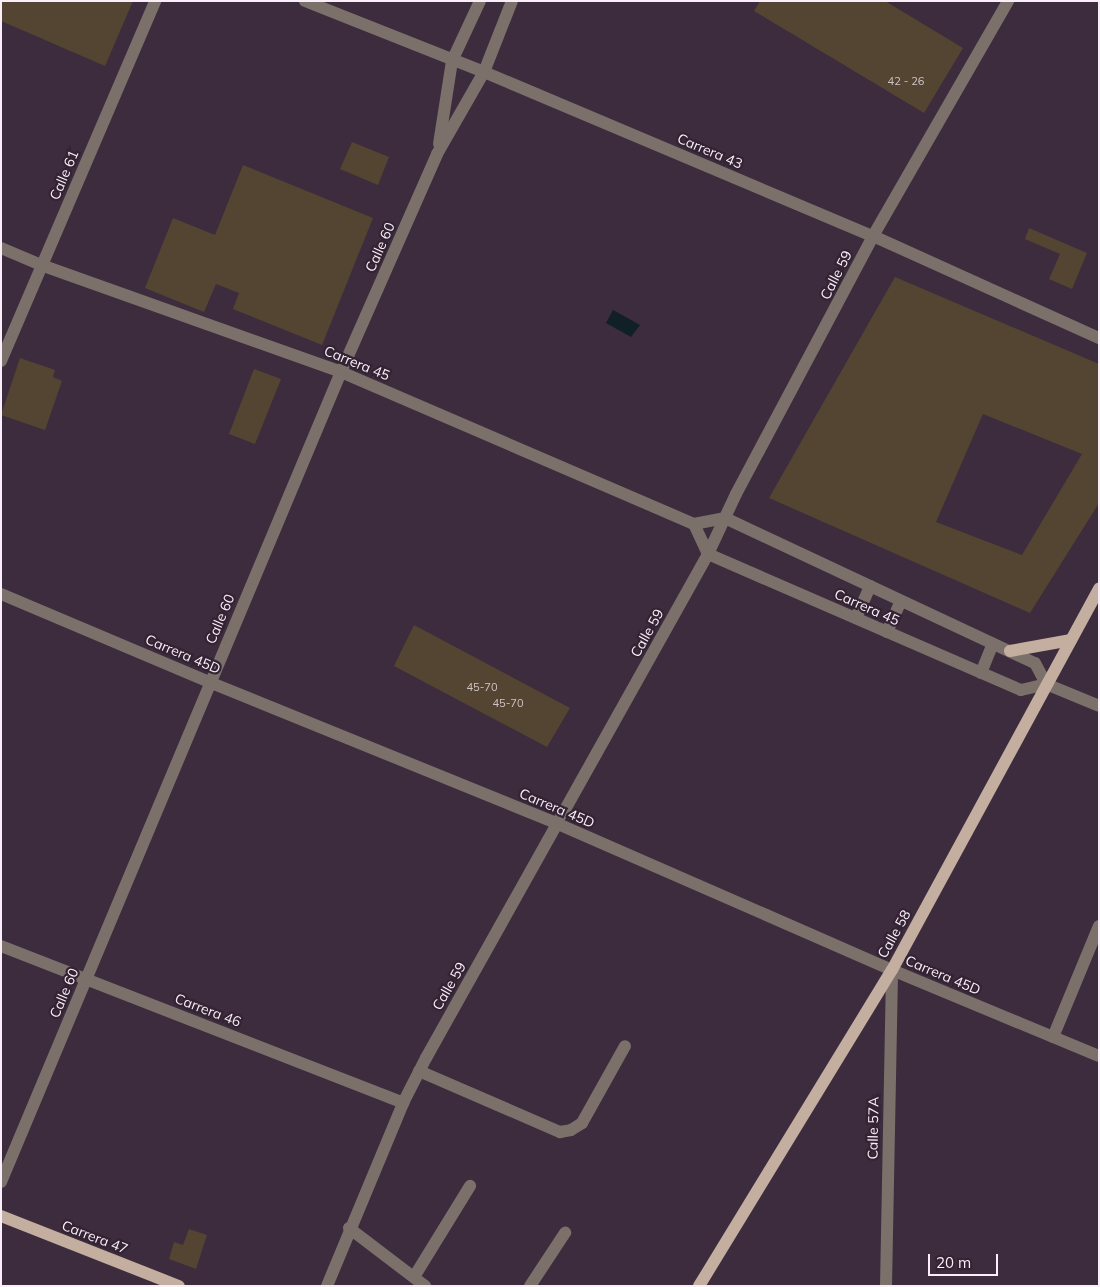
<!DOCTYPE html>
<html>
<head>
<meta charset="utf-8">
<style>
	body { margin:0 }
	#map { position:relative; width:1100px; height:1287px; overflow:hidden; background:#3d2c3d; font-family:Mulish,sans-serif }
	div>[style] { position:absolute }
	[style*='--x'] { left:calc(var(--x)*1px); top:calc(var(--y)*1px); width:calc(var(--w)*1px); rotate:calc(var(--a)*1deg) }
	.water>* { inset:0; background:#102026 }
	.building>* { inset:0; background:#534531 }
	.minor>* { height:12px; margin:-6px; padding:0 6px; transform-origin:6px; border-radius:6px; background:#7b716a }
	.major>* { height:12px; margin:-6px; padding:0 6px; transform-origin:6px; border-radius:6px; background:#c3aea0 }
	span { translate:-50% -50%; white-space:nowrap; text-align:center; line-height:1.15; -webkit-text-stroke:4.5px #332333; paint-order:stroke }
	.number-label { font-size:11px; color:#d0c4c7 }
	.number-label span { -webkit-text-stroke-width:0 }
	.street-label { font-size:14px; color:#f9eef9 }
	.frame { position:absolute; inset:0; border:2px solid #f9eef9; pointer-events:none }
	.scale { position:absolute; left:928px; top:1254px; width:70px; height:22px; box-sizing:border-box; border:2px solid #f9eef9; border-top:0; padding-left:6px; font-size:15px; line-height:18px; white-space:nowrap; color:#f9eef9; -webkit-text-stroke:4px #332333; paint-order:stroke }
</style>
</head>
<body>
<div id="map">
	<div class="water">
		<div style="clip-path:polygon(613px 310px,640px 325px,631px 337px,606px 323px)"></div>
	</div>
	<div class="building">
		<div style="clip-path:polygon(1px 1px,133px 1px,105px 66px,1px 21px)"></div>
		<div style="clip-path:polygon(760px 1px,885px 1px,963px 48px,924px 113px,754px 11px)"></div>
		<div style="clip-path:polygon(352px 142px,389px 157px,378px 185px,340px 169px)"></div>
		<div style="clip-path:polygon(243px 165px,373px 218px,322px 345px,233px 309px,239px 293px,216px 284px,204px 312px,145px 288px,173px 218px,215px 235px)"></div>
		<div style="clip-path:polygon(1029px 228px,1087px 253px,1072px 289px,1049px 279px,1060px 254px,1025px 239px)"></div>
		<div style="clip-path:polygon(evenodd,895px 277px,1099px 364px,1099px 503px,1030px 613px,769px 498px,895px 277px,983px 414px,1082px 454px,1022px 555px,936px 522px,983px 414px)"></div>
		<div style="clip-path:polygon(20px 358px,55px 370px,53px 377px,62px 381px,45px 430px,1px 415px)"></div>
		<div style="clip-path:polygon(254px 369px,281px 379px,255px 444px,229px 434px)"></div>
		<div style="clip-path:polygon(414px 625px,570px 708px,547px 747px,394px 666px)"></div>
		<div style="clip-path:polygon(189px 1229px,207px 1235px,196px 1269px,169px 1259px,174px 1242px,183px 1245px)"></div>
	</div>
	<div class="minor">
		<div style="--x:305;--y:1;--w:193;--a:21.6"></div>
		<div style="--x:484;--y:72;--w:422;--a:22.9"></div>
		<div style="--x:873;--y:236;--w:248;--a:24.3"></div>
		<div style="--x:439;--y:144;--w:84;--a:-81.1"></div>
		<div style="--x:452;--y:61;--w:66;--a:-65"></div>
		<div style="--x:1;--y:248;--w:43;--a:23"></div>
		<div style="--x:41;--y:265;--w:319;--a:19.6"></div>
		<div style="--x:341;--y:372;--w:384;--a:23.3"></div>
		<div style="--x:694;--y:524;--w:32;--a:-11"></div>
		<div style="--x:725;--y:518;--w:342;--a:25.1"></div>
		<div style="--x:1035;--y:663;--w:24;--a:62"></div>
		<div style="--x:1046;--y:684;--w:57;--a:22.5"></div>
		<div style="--x:1;--y:361;--w:392;--a:-66.8"></div>
		<div style="--x:694;--y:524;--w:33;--a:65"></div>
		<div style="--x:708;--y:554;--w:341;--a:23.5"></div>
		<div style="--x:1021;--y:690;--w:26;--a:-13"></div>
		<div style="--x:1;--y:594;--w:226;--a:22.9"></div>
		<div style="--x:209;--y:682;--w:377;--a:22.1"></div>
		<div style="--x:558;--y:824;--w:365;--a:23.6"></div>
		<div style="--x:892;--y:970;--w:224;--a:22.6"></div>
		<div style="--x:856;--y:618;--w:35;--a:-66"></div>
		<div style="--x:887;--y:632;--w:34;--a:-66"></div>
		<div style="--x:981;--y:673;--w:31;--a:-68"></div>
		<div style="--x:1;--y:946;--w:432;--a:21.3"></div>
		<div style="--x:1053;--y:1037;--w:120;--a:-67.5"></div>
		<div style="--x:419;--y:1071;--w:154;--a:23.4"></div>
		<div style="--x:560;--y:1132;--w:11;--a:-10"></div>
		<div style="--x:571;--y:1130;--w:13;--a:-32"></div>
		<div style="--x:582;--y:1123;--w:88;--a:-60.8"></div>
		<div style="--x:1;--y:1182;--w:878;--a:-67.23"></div>
		<div style="--x:341;--y:372;--w:238;--a:-66.2"></div>
		<div style="--x:437;--y:154;--w:95;--a:-60.2"></div>
		<div style="--x:484;--y:72;--w:76;--a:-68.5"></div>
		<div style="--x:349;--y:1228;--w:96;--a:37.3"></div>
		<div style="--x:414;--y:1277;--w:107;--a:-58.4"></div>
		<div style="--x:327;--y:1286;--w:198;--a:-67.4"></div>
		<div style="--x:403;--y:1103;--w:51;--a:-62.9"></div>
		<div style="--x:426;--y:1058;--w:578;--a:-60.77"></div>
		<div style="--x:708;--y:554;--w:66;--a:-65"></div>
		<div style="--x:736;--y:494;--w:292;--a:-62"></div>
		<div style="--x:873;--y:236;--w:271;--a:-60.1"></div>
		<div style="--x:530;--y:1286;--w:64;--a:-56.6"></div>
		<div style="--x:886;--y:1286;--w:316;--a:-88.9"></div>
	</div>
	<div class="major">
		<div style="--x:1010;--y:651;--w:62;--a:-10.2"></div>
		<div style="--x:1;--y:1216;--w:191;--a:21.5"></div>
		<div style="--x:699;--y:1286;--w:370;--a:-58.6"></div>
		<div style="--x:892;--y:970;--w:434;--a:-61.5"></div>
	</div>
	<div class="number-label">
		<span style="left:906px;top:81px">42 - 26</span>
		<span style="left:482px;top:687px">45-70</span>
		<span style="left:508px;top:703px">45-70</span>
	</div>
	<div class="street-label">
		<span style="left:710px;top:151px;rotate:23deg">Carrera 43</span>
		<span style="left:64px;top:175px;rotate:-67deg">Calle 61</span>
		<span style="left:380px;top:247px;rotate:-66deg">Calle 60</span>
		<span style="left:836px;top:275px;rotate:-63deg">Calle 59</span>
		<span style="left:357px;top:363px;rotate:22deg">Carrera 45</span>
		<span style="left:867px;top:607px;rotate:24deg">Carrera 45</span>
		<span style="left:220px;top:619px;rotate:-67deg">Calle 60</span>
		<span style="left:647px;top:633px;rotate:-61deg">Calle 59</span>
		<span style="left:183px;top:654px;rotate:23deg">Carrera 45D</span>
		<span style="left:557px;top:808px;rotate:23deg">Carrera 45D</span>
		<span style="left:894px;top:934px;rotate:-61deg">Calle 58</span>
		<span style="left:943px;top:975px;rotate:23deg">Carrera 45D</span>
		<span style="left:449px;top:986px;rotate:-60deg">Calle 59</span>
		<span style="left:64px;top:993px;rotate:-67deg">Calle 60</span>
		<span style="left:208px;top:1010px;rotate:21deg">Carrera 46</span>
		<span style="left:873px;top:1128px;rotate:-89deg">Calle 57A</span>
		<span style="left:95px;top:1237px;rotate:21deg">Carrera 47</span>
	</div>
	<div class="frame"></div>
	<div class="scale">20 m</div>
</div>
</body>
</html>
